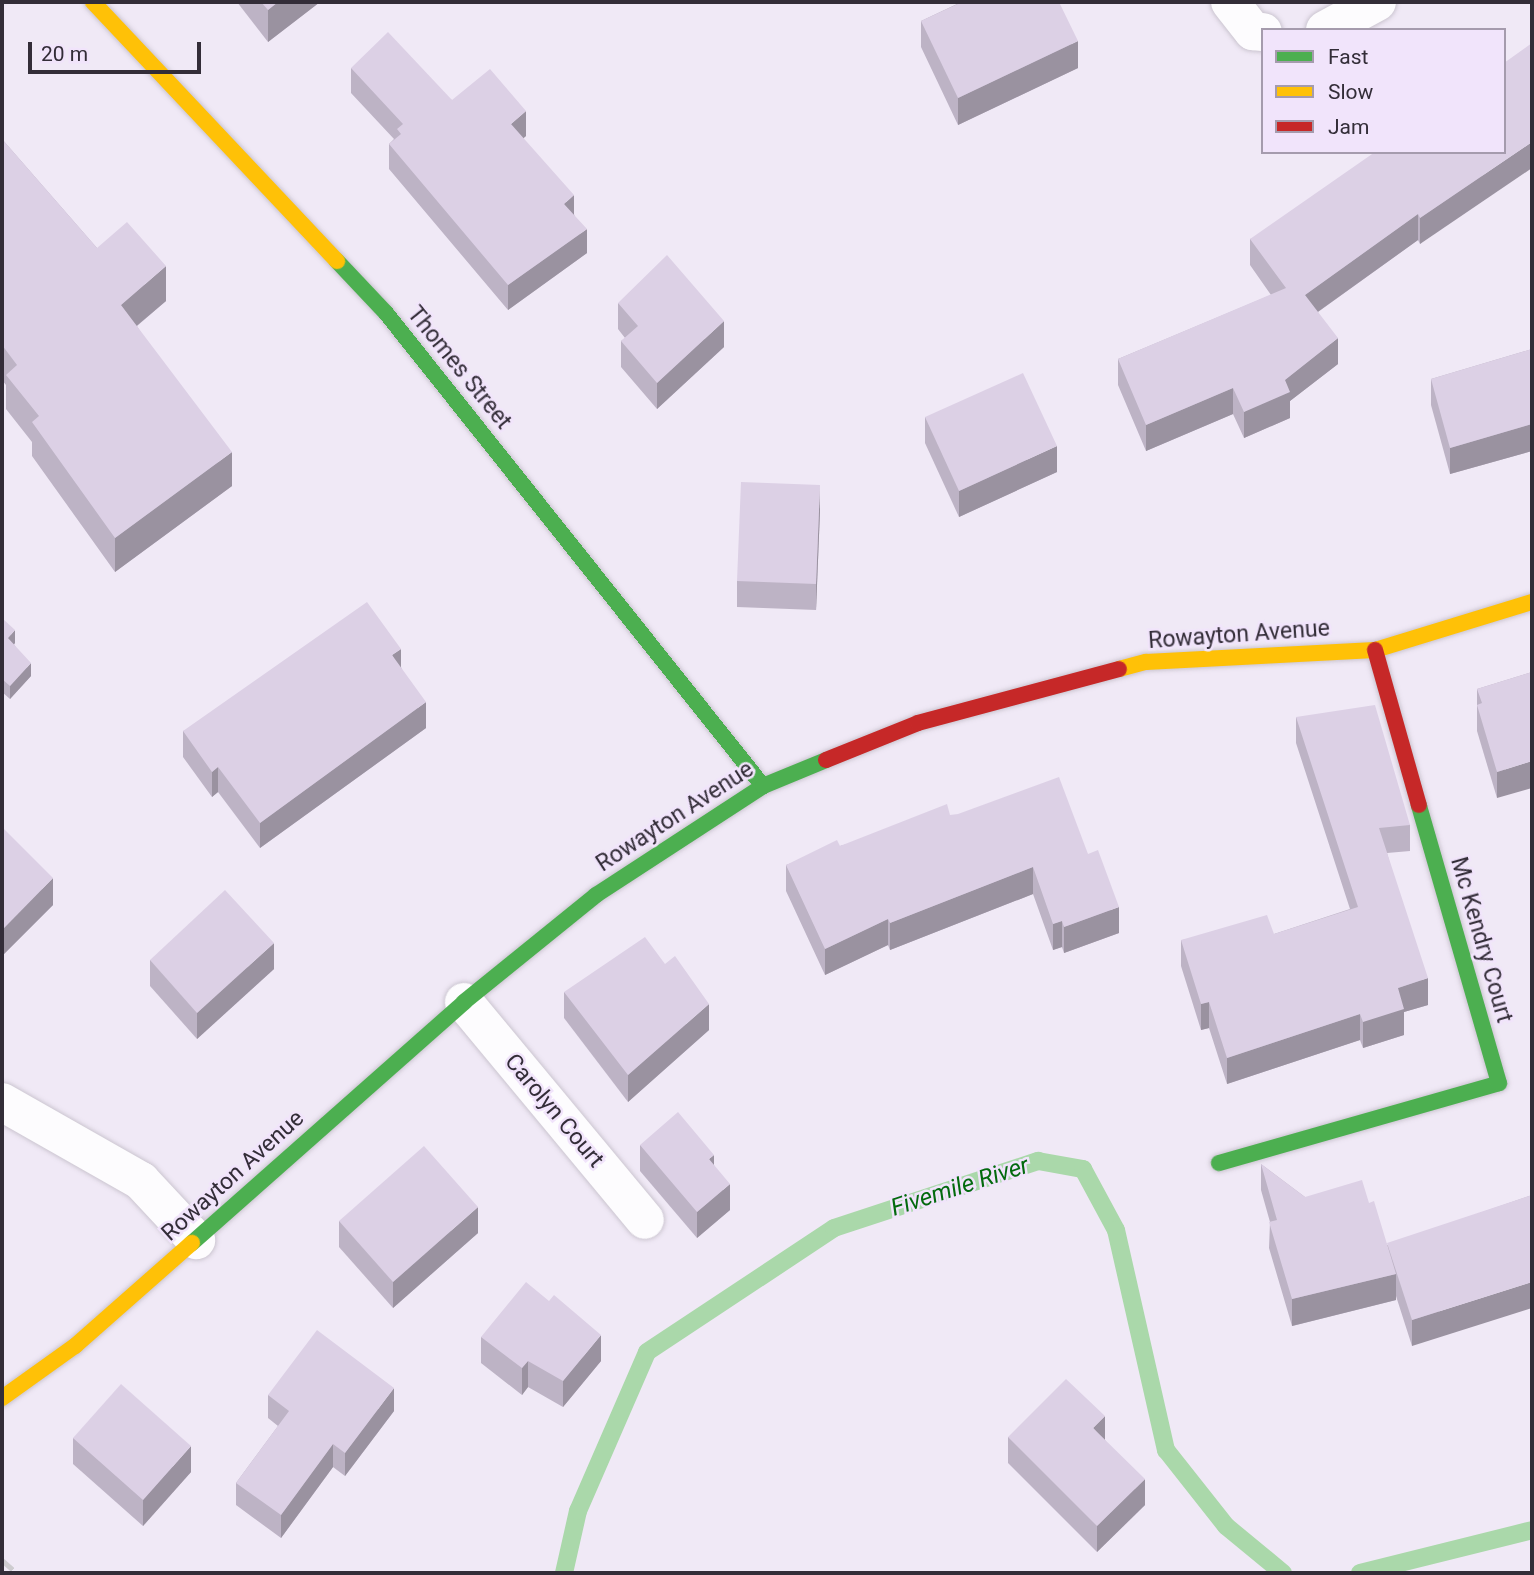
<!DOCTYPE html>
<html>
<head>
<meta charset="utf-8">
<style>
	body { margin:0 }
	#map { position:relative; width:1534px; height:1575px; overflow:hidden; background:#f0e9f6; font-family:Roboto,sans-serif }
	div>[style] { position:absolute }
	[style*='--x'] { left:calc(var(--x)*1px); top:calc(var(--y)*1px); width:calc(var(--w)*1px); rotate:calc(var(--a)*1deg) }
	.stream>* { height:18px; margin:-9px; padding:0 9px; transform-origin:9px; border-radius:9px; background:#aad8aa }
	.roads { filter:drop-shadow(0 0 2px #cbc5d0) drop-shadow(0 0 2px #cbc5d0) }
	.street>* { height:38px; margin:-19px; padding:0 19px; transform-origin:19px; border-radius:19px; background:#fdfcfe }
	.fast>* { height:16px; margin:-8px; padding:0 8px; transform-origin:8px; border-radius:8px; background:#4caf50 }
	.slow>* { height:16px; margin:-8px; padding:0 8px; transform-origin:8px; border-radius:8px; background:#ffc107 }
	.jam>* { height:16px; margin:-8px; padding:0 8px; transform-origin:8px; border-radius:8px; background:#c62828 }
	.rail>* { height:5px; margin-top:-2.5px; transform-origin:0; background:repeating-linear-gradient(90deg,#ceccd0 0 14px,transparent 0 21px) }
	.wall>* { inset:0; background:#bdb3c5 }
	.shaded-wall>* { inset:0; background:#9a92a0 }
	.building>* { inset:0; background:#dcd0e5 }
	span { translate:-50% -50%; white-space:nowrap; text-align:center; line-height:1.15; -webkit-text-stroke:5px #f1e4fb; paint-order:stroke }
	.street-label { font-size:23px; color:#332d38 }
	.water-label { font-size:24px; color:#036a0e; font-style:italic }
	.frame { position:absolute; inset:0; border:4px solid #332d38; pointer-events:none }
	.legend { position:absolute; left:1261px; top:28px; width:245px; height:126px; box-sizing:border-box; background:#f1e4fb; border:2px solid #a59bad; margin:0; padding:9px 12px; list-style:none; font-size:21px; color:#332d38 }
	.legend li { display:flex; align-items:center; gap:14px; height:35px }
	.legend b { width:35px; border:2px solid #a59bad }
	.scale { position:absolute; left:28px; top:42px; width:173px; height:32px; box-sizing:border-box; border:4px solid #332d38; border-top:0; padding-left:9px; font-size:21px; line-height:24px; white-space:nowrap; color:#332d38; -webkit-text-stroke:5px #f1e4fb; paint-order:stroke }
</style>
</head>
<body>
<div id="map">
	<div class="stream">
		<div style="--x:564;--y:1573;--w:64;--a:-77.3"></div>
		<div style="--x:578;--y:1511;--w:173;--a:-66.5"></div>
		<div style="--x:647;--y:1352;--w:224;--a:-33.5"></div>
		<div style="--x:834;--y:1228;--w:215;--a:-18.2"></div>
		<div style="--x:1038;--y:1161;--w:46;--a:10.1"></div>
		<div style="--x:1083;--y:1169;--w:69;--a:61.6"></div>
		<div style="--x:1116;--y:1230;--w:226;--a:77.2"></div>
		<div style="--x:1166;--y:1450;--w:97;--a:51.7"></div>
		<div style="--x:1226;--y:1526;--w:74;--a:39.5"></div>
		<div style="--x:1360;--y:1573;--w:177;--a:-14"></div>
	</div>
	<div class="roads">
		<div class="street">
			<div style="--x:1230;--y:2;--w:37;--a:52"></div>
			<div style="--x:1253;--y:31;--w:10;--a:6"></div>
			<div style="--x:1325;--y:30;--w:59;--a:-28.3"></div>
			<div style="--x:464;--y:1002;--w:283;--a:50.3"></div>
			<div style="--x:2;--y:1102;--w:160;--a:29.6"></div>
			<div style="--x:141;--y:1181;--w:81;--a:47"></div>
		</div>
		<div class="fast">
			<div style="--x:337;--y:261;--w:71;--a:46.7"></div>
			<div style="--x:386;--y:313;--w:605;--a:51.44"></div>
			<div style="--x:1219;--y:1163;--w:291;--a:-15.9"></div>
			<div style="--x:1499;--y:1083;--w:289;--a:-106.1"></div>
			<div style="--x:192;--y:1243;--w:363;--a:-41.5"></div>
			<div style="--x:464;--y:1002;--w:170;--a:-39"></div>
			<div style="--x:596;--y:895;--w:199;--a:-33.1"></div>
			<div style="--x:763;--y:786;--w:68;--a:-22.4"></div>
		</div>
		<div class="slow">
			<div style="--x:93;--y:2;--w:356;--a:46.7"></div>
			<div style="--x:1119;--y:669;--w:28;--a:-15"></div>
			<div style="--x:1146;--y:662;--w:229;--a:-3"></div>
			<div style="--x:1375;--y:650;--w:164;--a:-17"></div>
			<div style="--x:2;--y:1398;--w:90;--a:-35.5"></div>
			<div style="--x:75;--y:1346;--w:156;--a:-41.4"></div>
		</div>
		<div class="jam">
			<div style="--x:1375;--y:650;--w:161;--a:74.2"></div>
			<div style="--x:826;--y:760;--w:99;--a:-21.9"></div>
			<div style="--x:918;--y:723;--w:208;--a:-15"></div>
		</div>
	</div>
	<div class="rail">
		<div style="--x:2;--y:1560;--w:20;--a:41"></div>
	</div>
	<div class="wall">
		<div style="clip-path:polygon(237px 2px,320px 2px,268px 42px)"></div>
		<div style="clip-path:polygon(956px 2px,1059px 2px,1078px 68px,958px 125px,921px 47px,921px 21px,957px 4px)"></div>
		<div style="clip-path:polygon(351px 68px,452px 100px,526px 136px,523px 138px,574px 214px,587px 253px,508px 310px,389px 169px,389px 144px,394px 139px,351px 93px)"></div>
		<div style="clip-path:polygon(2px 139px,97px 248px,166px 301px,137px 326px,232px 486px,115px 572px,32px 456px,32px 442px,6px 409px,6px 385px,2px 380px)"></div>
		<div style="clip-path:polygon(1504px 152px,1420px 244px,1418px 240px,1318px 312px,1338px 364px,1290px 401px,1290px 418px,1244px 438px,1233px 414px,1146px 451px,1118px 385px,1118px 359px,1271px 295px,1250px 265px,1250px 239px)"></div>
		<div style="clip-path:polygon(618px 303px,724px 347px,657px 409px,621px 367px,621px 341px,625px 338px,618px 329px)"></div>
		<div style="clip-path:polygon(1532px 349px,1532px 451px,1450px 474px,1431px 405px,1431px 379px)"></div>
		<div style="clip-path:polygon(925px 417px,1057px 472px,959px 517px,925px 443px)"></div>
		<div style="clip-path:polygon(820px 511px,816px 610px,737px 607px,737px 581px)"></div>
		<div style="clip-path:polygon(2px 618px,15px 643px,14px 644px,31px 676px,10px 699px,2px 692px)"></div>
		<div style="clip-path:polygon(401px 667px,426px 728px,260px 848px,218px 792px,212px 797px,183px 757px,183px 731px)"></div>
		<div style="clip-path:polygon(1532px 672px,1497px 798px,1477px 731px,1477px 689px)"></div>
		<div style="clip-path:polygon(1296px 717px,1410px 825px,1410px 851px,1387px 853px,1428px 1005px,1404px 1012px,1404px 1035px,1363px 1048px,1360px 1040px,1227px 1084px,1209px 1028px,1201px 1030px,1181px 966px,1181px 940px,1274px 934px,1350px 909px,1296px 743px)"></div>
		<div style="clip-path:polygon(950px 815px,1088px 854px,1119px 933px,1064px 953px,1062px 947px,1053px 950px,1033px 894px,890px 950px,888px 945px,825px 975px,786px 891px,786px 865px,840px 846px)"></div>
		<div style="clip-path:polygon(2px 827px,53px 905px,4px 954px,2px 951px)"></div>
		<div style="clip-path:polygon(150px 960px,274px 969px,197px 1039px,150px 986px)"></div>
		<div style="clip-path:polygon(564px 992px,709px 1030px,628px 1102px,564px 1018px)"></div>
		<div style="clip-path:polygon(640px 1145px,714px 1165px,730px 1210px,697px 1238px,640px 1171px)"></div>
		<div style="clip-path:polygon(1261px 1164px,1305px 1197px,1369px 1203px,1387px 1245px,1532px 1195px,1412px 1346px,1396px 1296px,1396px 1300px,1292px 1326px,1269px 1248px,1270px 1222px,1261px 1190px)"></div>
		<div style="clip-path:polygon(339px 1221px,478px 1233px,393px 1308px,339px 1247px)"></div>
		<div style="clip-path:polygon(481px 1337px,601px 1361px,563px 1407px,528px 1387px,522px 1395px,481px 1363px)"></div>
		<div style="clip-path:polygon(268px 1395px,394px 1411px,345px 1476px,333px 1467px,281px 1538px,236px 1505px,236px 1483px,278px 1426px,268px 1418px)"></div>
		<div style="clip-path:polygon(1008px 1437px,1105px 1440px,1145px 1505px,1097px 1552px,1008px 1463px)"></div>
		<div style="clip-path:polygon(73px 1438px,191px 1472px,143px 1526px,73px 1464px)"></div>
	</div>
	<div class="shaded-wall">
		<div style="clip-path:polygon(278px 2px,320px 2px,268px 42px,268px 10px)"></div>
		<div style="clip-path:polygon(1078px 41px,1078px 68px,958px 125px,958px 98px)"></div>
		<div style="clip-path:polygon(526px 111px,526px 136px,511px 149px,511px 124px)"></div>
		<div style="clip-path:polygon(1532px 142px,1532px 168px,1420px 244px,1420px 218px)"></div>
		<div style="clip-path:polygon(574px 195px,574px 220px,564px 204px)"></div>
		<div style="clip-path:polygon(1418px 214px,1418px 240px,1305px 321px,1305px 295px)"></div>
		<div style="clip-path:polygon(587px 229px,587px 253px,508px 310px,508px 285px)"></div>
		<div style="clip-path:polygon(166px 266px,166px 301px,121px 339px,121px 305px)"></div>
		<div style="clip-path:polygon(724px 321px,724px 347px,657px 409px,657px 383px)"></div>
		<div style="clip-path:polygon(1338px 338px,1338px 364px,1290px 401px,1290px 418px,1244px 438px,1244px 412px)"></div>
		<div style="clip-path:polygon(1233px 388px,1233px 414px,1146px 451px,1146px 425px)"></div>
		<div style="clip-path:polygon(1532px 424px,1532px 451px,1450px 474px,1450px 448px)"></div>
		<div style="clip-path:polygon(1057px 446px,1057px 472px,959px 517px,959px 491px)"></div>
		<div style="clip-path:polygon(232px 452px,232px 486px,115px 572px,115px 538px)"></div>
		<div style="clip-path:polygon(820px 485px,820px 511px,816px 610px,816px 584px)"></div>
		<div style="clip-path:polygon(15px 630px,15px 643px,8px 651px,8px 638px)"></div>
		<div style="clip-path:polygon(401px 649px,401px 675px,392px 655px)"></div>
		<div style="clip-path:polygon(31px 663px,31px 676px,10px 699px,10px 686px)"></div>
		<div style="clip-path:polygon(426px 702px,426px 728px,260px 848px,260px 823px)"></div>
		<div style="clip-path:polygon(1532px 761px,1532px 788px,1497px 798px,1497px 772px)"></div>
		<div style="clip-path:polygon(218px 767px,218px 792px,212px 797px,212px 772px)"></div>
		<div style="clip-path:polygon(1033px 867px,1033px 894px,890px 950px,890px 923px)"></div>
		<div style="clip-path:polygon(53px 878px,53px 905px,4px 954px,4px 928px)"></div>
		<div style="clip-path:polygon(1119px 907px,1119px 933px,1064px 953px,1064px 927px)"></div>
		<div style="clip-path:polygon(888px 919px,888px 945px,825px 975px,825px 949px)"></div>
		<div style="clip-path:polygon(1062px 921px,1062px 947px,1053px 950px,1053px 924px)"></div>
		<div style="clip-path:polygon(274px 943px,274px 969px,197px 1039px,197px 1013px)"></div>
		<div style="clip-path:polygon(1428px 978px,1428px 1005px,1404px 1012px,1404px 1035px,1363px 1048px,1363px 1022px,1398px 988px)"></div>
		<div style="clip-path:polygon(1209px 1002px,1209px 1028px,1201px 1030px,1201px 1004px)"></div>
		<div style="clip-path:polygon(709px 1004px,709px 1030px,628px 1102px,628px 1075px)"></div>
		<div style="clip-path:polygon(1360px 1014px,1360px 1040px,1227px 1084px,1227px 1058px)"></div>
		<div style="clip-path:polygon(714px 1155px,714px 1181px,709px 1159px)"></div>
		<div style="clip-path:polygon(730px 1184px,730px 1210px,697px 1238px,697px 1212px)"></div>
		<div style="clip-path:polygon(478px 1207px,478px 1233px,393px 1308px,393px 1282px)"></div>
		<div style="clip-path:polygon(1396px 1274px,1396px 1300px,1292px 1326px,1292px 1299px)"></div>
		<div style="clip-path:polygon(1532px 1282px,1532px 1308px,1412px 1346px,1412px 1320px)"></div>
		<div style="clip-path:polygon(601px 1335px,601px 1361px,563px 1407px,563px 1381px)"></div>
		<div style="clip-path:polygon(528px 1361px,528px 1387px,522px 1395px,522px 1368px)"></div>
		<div style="clip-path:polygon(394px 1388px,394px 1411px,345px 1476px,345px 1453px)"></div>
		<div style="clip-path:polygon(1105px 1416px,1105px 1442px,1093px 1428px)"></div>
		<div style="clip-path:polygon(333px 1444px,333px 1467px,281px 1538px,281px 1515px)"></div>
		<div style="clip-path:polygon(191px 1446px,191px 1472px,143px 1526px,143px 1500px)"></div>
		<div style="clip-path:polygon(1145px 1479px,1145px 1505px,1097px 1552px,1097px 1526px)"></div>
	</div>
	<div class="building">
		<div style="clip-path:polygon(261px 2px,278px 2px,268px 10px)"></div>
		<div style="clip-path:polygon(962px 2px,1059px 2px,1078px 41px,958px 98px,921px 21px)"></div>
		<div style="clip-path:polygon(388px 32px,452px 100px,490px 69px,526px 111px,511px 124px,574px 195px,564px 204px,587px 229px,508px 285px,389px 144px,401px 134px,397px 129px,403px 124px,351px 68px)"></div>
		<div style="clip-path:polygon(1532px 43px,1532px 142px,1420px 218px,1418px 214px,1305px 295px,1338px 338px,1285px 380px,1290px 392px,1244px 412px,1233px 388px,1146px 425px,1118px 359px,1286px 288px,1250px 239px,1375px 152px,1504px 152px,1504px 63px)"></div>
		<div style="clip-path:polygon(2px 139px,97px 248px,127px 222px,166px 266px,121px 305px,232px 452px,115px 538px,32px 422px,39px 416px,6px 375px,17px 365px,2px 345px)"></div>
		<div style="clip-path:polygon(667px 255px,724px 321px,657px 383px,621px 341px,638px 326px,618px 303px)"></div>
		<div style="clip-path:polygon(1532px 349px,1532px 424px,1450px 448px,1431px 379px)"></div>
		<div style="clip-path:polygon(1023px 373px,1057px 446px,959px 491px,925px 417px)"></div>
		<div style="clip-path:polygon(741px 482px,820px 485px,816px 584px,737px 581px)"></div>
		<div style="clip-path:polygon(367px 602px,401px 649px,392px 655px,426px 702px,260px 823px,218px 767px,212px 772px,183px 731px)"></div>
		<div style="clip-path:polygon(2px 618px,15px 630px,8px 638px,31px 663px,10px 686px,2px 679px)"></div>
		<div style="clip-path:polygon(1532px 672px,1532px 761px,1497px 772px,1477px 705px,1482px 703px,1477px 689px)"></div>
		<div style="clip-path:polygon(1375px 705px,1410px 825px,1379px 828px,1428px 978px,1398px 988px,1404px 1009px,1363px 1022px,1360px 1014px,1227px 1058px,1209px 1002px,1201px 1004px,1181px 940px,1267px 915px,1274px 934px,1358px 907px,1296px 717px)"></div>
		<div style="clip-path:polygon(1059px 777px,1088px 854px,1098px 850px,1119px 907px,1064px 927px,1062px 921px,1053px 924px,1033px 867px,890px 923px,888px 919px,825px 949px,786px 865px,837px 840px,840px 846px,947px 804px,950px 815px,958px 814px)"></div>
		<div style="clip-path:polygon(2px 827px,53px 878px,4px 928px,2px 925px)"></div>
		<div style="clip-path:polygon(225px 890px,274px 943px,197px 1013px,150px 960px)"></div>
		<div style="clip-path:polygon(645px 937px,665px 964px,675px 956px,709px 1004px,628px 1075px,564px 992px)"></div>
		<div style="clip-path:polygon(678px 1112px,714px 1155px,709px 1159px,730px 1184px,697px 1212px,640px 1145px)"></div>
		<div style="clip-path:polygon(424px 1146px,478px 1207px,393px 1282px,339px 1221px)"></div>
		<div style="clip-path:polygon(1261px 1164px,1305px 1197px,1362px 1180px,1369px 1203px,1374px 1201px,1396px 1274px,1292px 1299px,1269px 1222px,1277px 1220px)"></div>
		<div style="clip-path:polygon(1532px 1195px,1532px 1282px,1412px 1320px,1387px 1243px)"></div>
		<div style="clip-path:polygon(526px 1282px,549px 1301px,554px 1295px,601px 1335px,563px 1381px,528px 1361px,522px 1368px,481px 1337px)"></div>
		<div style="clip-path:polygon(317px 1330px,394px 1388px,345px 1453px,333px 1444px,281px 1515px,236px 1483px,289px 1411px,268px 1395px)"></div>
		<div style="clip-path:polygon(1066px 1379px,1105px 1416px,1093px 1428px,1145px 1479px,1097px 1526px,1008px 1437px)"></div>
		<div style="clip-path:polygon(121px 1384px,191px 1446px,143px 1500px,73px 1438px)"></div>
	</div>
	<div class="street-label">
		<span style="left:459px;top:368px;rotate:51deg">Thomes Street</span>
		<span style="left:1239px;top:635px;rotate:-4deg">Rowayton Avenue</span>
		<span style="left:675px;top:817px;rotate:-33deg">Rowayton Avenue</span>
		<span style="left:1481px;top:940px;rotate:74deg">Mc Kendry Court</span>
		<span style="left:554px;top:1111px;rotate:50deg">Carolyn Court</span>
		<span style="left:233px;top:1176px;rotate:-42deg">Rowayton Avenue</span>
	</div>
	<div class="water-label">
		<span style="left:960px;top:1187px;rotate:-18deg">Fivemile River</span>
	</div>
	<div class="frame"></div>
	<ul class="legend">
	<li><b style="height:9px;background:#4caf50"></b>Fast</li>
	<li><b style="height:9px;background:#ffc107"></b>Slow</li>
	<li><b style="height:9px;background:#c62828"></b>Jam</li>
	</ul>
	<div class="scale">20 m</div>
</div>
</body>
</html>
